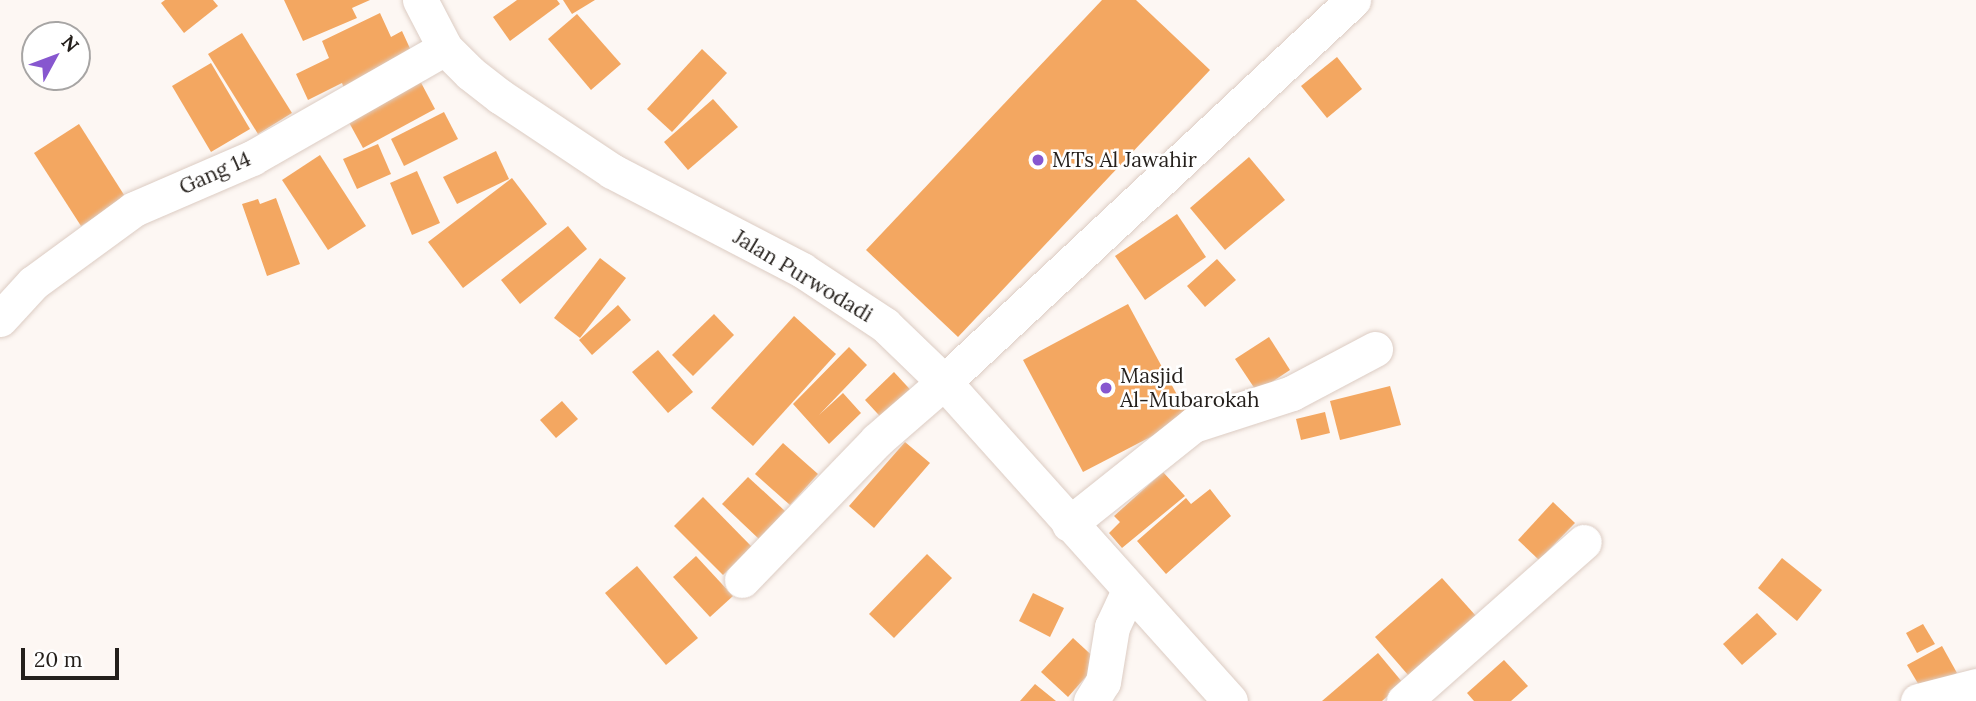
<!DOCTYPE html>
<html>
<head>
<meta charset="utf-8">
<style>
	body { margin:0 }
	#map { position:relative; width:1976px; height:701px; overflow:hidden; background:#fdf7f3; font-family:Lora,serif }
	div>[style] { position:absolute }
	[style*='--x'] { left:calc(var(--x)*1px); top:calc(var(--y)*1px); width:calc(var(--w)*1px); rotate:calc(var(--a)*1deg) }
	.building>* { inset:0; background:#f3a761 }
	.roads { filter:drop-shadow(0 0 2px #dcccc3) drop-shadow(0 0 2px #dcccc3) }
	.minor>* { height:35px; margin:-17.5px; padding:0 17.5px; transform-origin:17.5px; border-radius:17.5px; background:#fff }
	.dots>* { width:19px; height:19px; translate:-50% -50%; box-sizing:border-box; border:4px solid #fff; border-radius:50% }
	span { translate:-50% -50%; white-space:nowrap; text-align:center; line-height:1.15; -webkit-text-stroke:5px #fff; paint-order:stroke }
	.poi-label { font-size:21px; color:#241f1b }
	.left { translate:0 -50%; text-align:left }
	.street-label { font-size:21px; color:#241f1b }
	.north { position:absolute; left:21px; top:21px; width:70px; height:70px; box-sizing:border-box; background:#fff; border:2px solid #a7a5a4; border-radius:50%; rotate:49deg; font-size:19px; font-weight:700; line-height:28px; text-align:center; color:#241f1b }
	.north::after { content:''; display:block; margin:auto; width:24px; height:32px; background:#8757cf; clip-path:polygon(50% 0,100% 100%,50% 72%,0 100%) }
	.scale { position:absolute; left:21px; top:648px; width:98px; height:32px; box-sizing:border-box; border:4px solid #241f1b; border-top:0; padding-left:9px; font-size:21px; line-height:24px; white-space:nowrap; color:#241f1b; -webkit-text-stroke:5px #fff; paint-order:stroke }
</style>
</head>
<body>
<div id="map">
	<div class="building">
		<div style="clip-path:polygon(165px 0,213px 0,218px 6px,184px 33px,161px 3px)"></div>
		<div style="clip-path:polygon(284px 0,370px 0,352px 8px,357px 18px,303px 41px)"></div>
		<div style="clip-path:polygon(517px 0,557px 0,560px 4px,510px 41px,493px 17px)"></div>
		<div style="clip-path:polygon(563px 0,595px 0,572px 14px)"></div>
		<div style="clip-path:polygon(1102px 0,1136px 0,1210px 70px,958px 337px,866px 250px)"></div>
		<div style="clip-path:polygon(380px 13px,391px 37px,402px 31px,413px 55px,344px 88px,342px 83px,308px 100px,296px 74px,329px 58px,322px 41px)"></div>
		<div style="clip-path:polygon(577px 14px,621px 64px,591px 90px,548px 39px)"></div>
		<div style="clip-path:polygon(242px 33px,292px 113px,258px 134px,208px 54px)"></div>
		<div style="clip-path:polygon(702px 49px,727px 73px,672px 132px,647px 109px)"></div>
		<div style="clip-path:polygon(1337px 57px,1362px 89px,1327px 118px,1301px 86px)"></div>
		<div style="clip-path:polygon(211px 63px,250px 129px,211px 152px,172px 86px)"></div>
		<div style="clip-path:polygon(418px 77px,435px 109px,363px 148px,346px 117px)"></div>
		<div style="clip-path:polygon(713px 99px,738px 127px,688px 170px,664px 142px)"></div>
		<div style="clip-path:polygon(444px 112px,458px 139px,404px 166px,391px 139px)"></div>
		<div style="clip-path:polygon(79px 124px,126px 198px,81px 226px,34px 153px)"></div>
		<div style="clip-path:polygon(378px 144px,391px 174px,357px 189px,343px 159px)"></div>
		<div style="clip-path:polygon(496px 151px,509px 179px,457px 204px,443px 177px)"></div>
		<div style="clip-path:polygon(320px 155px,366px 226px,328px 250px,282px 180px)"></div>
		<div style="clip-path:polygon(1249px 157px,1285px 200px,1225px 250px,1190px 208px)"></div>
		<div style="clip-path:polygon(417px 171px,440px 223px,412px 235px,390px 183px)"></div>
		<div style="clip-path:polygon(512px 178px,547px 224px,463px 288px,428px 242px)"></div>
		<div style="clip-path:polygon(276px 198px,300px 264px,267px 276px,242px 204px,258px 199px,260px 204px)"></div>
		<div style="clip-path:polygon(1177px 214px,1206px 257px,1145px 300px,1115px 256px)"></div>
		<div style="clip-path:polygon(568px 226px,587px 249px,520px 304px,501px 280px)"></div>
		<div style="clip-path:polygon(600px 258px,626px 278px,580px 338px,554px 318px)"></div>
		<div style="clip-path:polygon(1217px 259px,1236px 280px,1205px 307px,1187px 286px)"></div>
		<div style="clip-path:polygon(1128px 304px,1189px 417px,1083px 472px,1023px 360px)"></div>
		<div style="clip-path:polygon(618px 305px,631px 320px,592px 355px,579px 340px)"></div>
		<div style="clip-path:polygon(714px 314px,734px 335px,693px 376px,672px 355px)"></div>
		<div style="clip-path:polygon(794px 316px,836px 354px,753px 446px,711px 408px)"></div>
		<div style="clip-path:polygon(1269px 337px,1290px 370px,1257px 392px,1235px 359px)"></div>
		<div style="clip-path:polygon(849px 347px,867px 365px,819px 415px,843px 393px,861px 413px,829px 444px,793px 404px)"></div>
		<div style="clip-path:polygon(658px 350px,693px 392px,668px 413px,632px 372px)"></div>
		<div style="clip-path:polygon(894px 372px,917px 397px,888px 425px,865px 400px)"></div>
		<div style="clip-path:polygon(1390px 386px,1401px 425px,1340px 440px,1330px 401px)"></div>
		<div style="clip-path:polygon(562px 401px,578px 419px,556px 438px,540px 420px)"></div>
		<div style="clip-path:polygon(1325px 412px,1330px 433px,1301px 440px,1296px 419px)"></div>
		<div style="clip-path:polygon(905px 442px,930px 463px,874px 528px,849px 506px)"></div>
		<div style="clip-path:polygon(783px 443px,818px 474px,790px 505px,755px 474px)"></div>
		<div style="clip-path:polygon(1163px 472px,1185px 496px,1122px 548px,1109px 533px,1120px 522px,1114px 516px)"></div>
		<div style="clip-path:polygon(748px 477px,785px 511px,759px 539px,722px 504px)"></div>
		<div style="clip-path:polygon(1210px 489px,1231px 516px,1166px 574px,1137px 541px,1186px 498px,1191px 504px)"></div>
		<div style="clip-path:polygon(703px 497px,752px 547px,723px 575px,674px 526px)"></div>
		<div style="clip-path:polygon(1553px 502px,1575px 523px,1539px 560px,1518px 540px)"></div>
		<div style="clip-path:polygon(927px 554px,952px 578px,894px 638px,869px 614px)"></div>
		<div style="clip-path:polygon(696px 556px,733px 596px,710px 617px,673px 577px)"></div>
		<div style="clip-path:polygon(1782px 558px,1822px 590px,1797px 621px,1758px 588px)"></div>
		<div style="clip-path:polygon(637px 566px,698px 638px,666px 665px,605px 593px)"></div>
		<div style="clip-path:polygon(1442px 578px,1476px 616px,1409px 676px,1375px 637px)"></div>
		<div style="clip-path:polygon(1033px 593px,1064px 608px,1050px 637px,1019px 621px)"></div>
		<div style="clip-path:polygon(1757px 613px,1777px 634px,1742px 665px,1723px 644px)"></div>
		<div style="clip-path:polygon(1923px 624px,1935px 644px,1917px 653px,1906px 633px)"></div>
		<div style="clip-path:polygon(1073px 638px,1099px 662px,1068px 697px,1041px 672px)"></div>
		<div style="clip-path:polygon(1942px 646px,1957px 673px,1923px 692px,1907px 665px)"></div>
		<div style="clip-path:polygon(1378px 653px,1403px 683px,1382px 701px,1322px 701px)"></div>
		<div style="clip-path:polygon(1504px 660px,1528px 686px,1511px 701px,1474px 701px,1467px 693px)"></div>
		<div style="clip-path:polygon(1035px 684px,1056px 701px,1020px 701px)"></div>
	</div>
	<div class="roads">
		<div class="minor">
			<div style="--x:420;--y:0;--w:54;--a:62.5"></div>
			<div style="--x:445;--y:48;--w:35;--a:45"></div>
			<div style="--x:470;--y:73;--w:39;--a:38"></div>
			<div style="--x:501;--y:97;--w:133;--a:33.7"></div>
			<div style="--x:612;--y:171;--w:214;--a:27.5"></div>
			<div style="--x:802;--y:270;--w:100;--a:33.5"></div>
			<div style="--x:885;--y:325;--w:82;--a:44"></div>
			<div style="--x:944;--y:382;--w:428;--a:48.1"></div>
			<div style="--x:0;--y:319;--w:49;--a:-47.5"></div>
			<div style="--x:33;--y:283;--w:125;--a:-36.2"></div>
			<div style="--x:134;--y:209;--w:129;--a:-23.4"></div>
			<div style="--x:252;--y:158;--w:222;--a:-29.7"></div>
			<div style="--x:1069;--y:524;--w:159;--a:-38.6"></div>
			<div style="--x:1193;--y:425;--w:104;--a:-17.9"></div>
			<div style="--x:1292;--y:393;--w:94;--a:-27.9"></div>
			<div style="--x:742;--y:580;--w:194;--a:-46"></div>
			<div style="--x:877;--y:440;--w:89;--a:-40.9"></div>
			<div style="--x:944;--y:382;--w:560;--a:-43.05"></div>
			<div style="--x:1091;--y:701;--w:22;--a:-58"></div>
			<div style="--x:1103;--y:682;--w:56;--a:-80.7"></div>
			<div style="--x:1112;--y:627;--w:40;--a:-65"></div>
			<div style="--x:1404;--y:701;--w:240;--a:-41.5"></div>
			<div style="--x:1918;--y:701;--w:60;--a:-14.5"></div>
		</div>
	</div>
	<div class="dots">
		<div style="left:1038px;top:160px;background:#8757cf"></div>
		<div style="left:1106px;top:388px;background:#8757cf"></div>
	</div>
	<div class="poi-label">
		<span class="left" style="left:1052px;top:160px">MTs Al Jawahir</span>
		<span class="left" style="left:1120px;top:388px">Masjid<br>Al-Mubarokah</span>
	</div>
	<div class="street-label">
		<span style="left:215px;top:173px;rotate:-24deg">Gang 14</span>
		<span style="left:803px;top:276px;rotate:31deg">Jalan Purwodadi</span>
	</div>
	<div class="north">N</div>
	<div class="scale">20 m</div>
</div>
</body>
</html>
